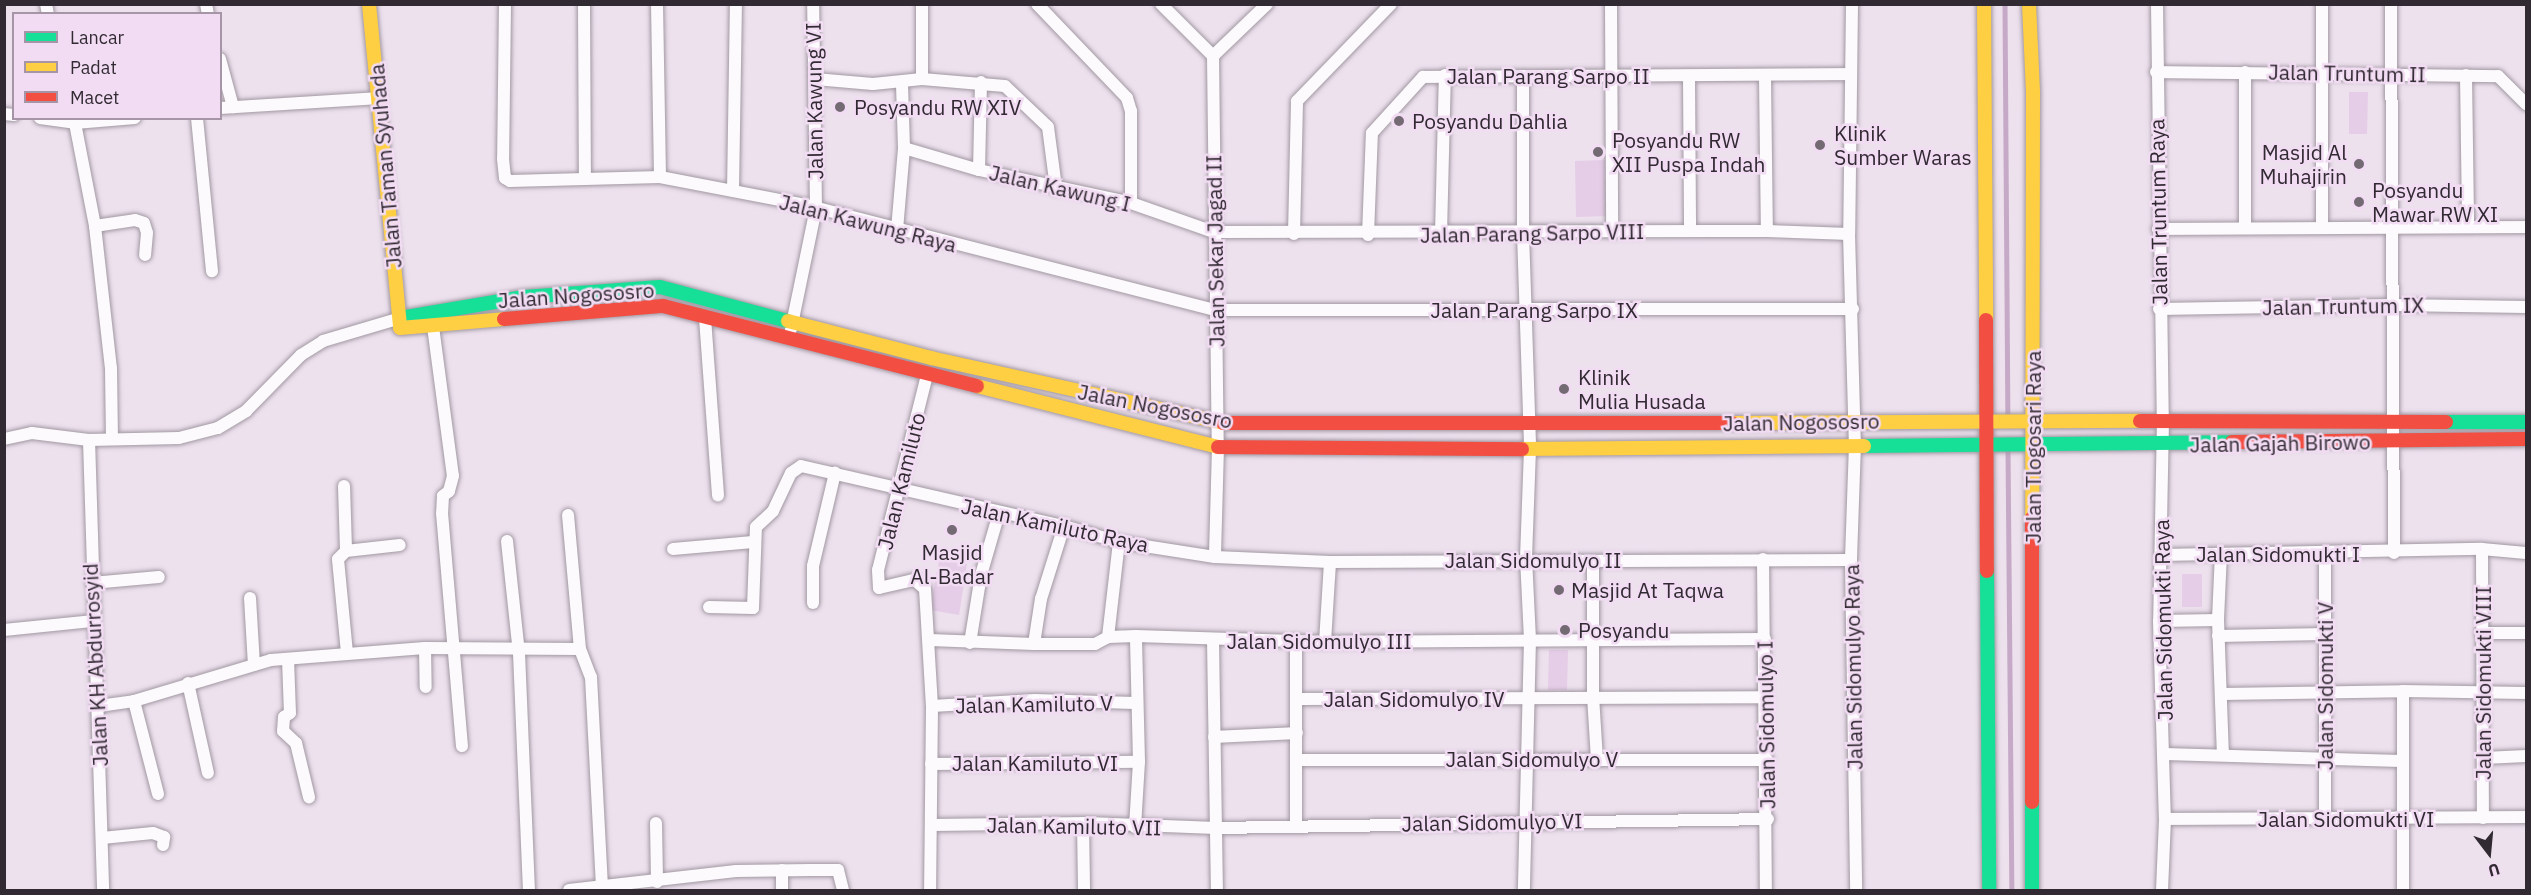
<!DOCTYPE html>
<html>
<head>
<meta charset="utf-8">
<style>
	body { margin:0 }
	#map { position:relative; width:2531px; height:895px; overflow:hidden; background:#ede1ee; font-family:"IBM Plex Sans",sans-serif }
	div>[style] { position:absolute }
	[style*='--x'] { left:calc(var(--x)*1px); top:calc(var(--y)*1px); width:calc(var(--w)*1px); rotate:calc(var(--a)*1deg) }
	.green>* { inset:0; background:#e5cce7 }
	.stream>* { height:4.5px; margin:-2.25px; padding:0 2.25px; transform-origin:2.25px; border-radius:2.25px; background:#c5a9c7 }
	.roads { filter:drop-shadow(0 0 2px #a198a2) drop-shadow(0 0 2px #a198a2) }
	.street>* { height:12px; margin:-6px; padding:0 6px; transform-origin:6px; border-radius:6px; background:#fcfafc }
	.fast>* { height:14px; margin:-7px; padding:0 7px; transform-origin:7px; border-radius:7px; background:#16e098 }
	.slow>* { height:14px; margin:-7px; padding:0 7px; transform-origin:7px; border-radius:7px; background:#ffcf43 }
	.jam>* { height:14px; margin:-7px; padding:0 7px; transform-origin:7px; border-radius:7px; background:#f24e42 }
	.dots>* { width:16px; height:16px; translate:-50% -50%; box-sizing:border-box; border:3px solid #f2dcf3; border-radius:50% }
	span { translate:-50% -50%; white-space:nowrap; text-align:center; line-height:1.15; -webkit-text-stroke:5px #f2dcf3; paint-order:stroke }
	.street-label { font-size:21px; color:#322a33 }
	.poi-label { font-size:21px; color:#322a33 }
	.left { translate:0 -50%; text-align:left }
	.right { translate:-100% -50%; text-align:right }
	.frame { position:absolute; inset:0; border:6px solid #322a33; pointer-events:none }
	.legend { position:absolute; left:12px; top:12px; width:210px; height:108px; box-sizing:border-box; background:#f2dcf3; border:2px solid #a595a6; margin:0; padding:8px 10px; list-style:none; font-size:18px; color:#322a33 }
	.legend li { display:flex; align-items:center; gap:12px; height:30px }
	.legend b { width:30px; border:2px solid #a595a6 }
	.north { position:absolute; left:2459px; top:823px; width:60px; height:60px; -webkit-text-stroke:4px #f2dcf3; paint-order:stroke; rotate:164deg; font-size:16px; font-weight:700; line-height:24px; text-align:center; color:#322a33 }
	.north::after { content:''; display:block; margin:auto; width:21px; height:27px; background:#322a33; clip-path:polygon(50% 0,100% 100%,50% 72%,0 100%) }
</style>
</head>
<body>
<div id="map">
	<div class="green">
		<div style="clip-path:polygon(2349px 92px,2368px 92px,2367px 134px,2349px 134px)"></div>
		<div style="clip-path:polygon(1606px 160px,1608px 216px,1576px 217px,1575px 161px)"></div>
		<div style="clip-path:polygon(939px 560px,967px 564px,959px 615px,930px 610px)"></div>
		<div style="clip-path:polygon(2182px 574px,2202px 574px,2202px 607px,2182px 607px)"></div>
		<div style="clip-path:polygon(1549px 650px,1568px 650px,1567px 690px,1548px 690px)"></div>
	</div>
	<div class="stream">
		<div style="--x:2005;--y:4;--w:412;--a:89.6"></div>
		<div style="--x:2008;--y:448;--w:442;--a:89.5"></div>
	</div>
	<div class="roads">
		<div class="street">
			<div style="--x:46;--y:4;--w:10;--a:79"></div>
			<div style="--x:206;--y:4;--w:10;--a:79"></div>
			<div style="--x:505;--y:4;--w:155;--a:90.7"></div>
			<div style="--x:503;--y:159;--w:19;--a:84"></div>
			<div style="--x:505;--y:178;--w:6;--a:31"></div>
			<div style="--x:510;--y:181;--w:150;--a:-1.5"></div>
			<div style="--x:660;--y:177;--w:149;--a:10.9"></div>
			<div style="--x:806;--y:205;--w:422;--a:14.4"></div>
			<div style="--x:1215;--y:310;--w:638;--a:-0.09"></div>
			<div style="--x:584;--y:4;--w:173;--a:89.7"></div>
			<div style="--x:657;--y:4;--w:173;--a:89"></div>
			<div style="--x:922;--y:4;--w:75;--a:90"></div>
			<div style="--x:1037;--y:4;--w:130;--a:46.2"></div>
			<div style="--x:1127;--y:98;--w:14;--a:73"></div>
			<div style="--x:1131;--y:111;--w:92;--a:90"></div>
			<div style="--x:1161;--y:4;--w:74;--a:45"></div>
			<div style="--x:1611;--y:4;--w:228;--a:89.7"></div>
			<div style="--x:1852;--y:4;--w:230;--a:90.7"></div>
			<div style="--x:1849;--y:234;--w:210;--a:88.4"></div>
			<div style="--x:1855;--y:444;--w:116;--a:92"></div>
			<div style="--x:1851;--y:560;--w:330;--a:89.1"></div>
			<div style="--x:2157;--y:4;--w:416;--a:89.2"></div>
			<div style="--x:2163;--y:420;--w:201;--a:91.1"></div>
			<div style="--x:2159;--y:621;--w:198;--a:88.3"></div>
			<div style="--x:2165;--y:819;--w:71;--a:92.4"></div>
			<div style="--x:2322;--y:4;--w:222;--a:90"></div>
			<div style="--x:2391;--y:4;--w:549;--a:89.69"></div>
			<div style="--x:1213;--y:56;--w:391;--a:89.3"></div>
			<div style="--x:1218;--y:447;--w:110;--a:91.6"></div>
			<div style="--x:1213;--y:56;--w:75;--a:-43.9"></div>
			<div style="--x:220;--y:59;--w:50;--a:74.8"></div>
			<div style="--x:2156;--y:72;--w:342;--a:0.7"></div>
			<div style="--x:2498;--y:76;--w:40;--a:45"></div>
			<div style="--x:2245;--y:72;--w:156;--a:90"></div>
			<div style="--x:2466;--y:75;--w:152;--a:89.2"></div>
			<div style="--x:1523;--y:76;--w:157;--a:90"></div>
			<div style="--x:1523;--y:233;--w:216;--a:88.1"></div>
			<div style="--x:1530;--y:449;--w:109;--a:92.1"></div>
			<div style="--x:1526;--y:558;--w:81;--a:87.2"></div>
			<div style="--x:1530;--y:639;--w:251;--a:91.4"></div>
			<div style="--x:1689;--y:77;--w:153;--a:89.6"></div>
			<div style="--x:1765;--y:77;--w:154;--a:89.3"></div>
			<div style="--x:815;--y:79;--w:58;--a:4.9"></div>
			<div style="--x:873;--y:84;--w:49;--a:-5.8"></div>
			<div style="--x:922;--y:79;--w:83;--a:4.8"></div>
			<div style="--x:1005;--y:86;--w:59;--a:43.6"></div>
			<div style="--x:1048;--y:127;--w:62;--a:82.5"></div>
			<div style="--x:220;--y:108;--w:160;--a:-3.6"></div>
			<div style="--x:4;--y:114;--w:10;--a:6"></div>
			<div style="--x:40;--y:118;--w:35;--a:8"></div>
			<div style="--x:75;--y:123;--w:60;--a:-4.8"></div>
			<div style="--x:74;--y:118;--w:110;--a:79"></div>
			<div style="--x:95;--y:226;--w:143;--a:83.6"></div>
			<div style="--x:111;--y:368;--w:70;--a:89.2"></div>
			<div style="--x:197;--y:118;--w:154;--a:84.4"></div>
			<div style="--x:904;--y:148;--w:78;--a:16.3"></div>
			<div style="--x:979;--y:170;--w:156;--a:12.2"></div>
			<div style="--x:1131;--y:203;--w:88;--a:19.3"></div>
			<div style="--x:1214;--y:232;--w:553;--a:-0.1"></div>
			<div style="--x:1767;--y:231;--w:82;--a:2.1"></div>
			<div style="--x:979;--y:170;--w:88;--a:-88.7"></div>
			<div style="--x:733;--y:191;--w:187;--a:-89.1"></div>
			<div style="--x:95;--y:226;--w:40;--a:-8.5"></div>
			<div style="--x:135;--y:220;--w:9;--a:18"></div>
			<div style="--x:144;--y:223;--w:10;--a:73"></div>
			<div style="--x:147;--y:233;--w:22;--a:95"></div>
			<div style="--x:2158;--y:229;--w:368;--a:-0.3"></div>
			<div style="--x:897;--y:230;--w:82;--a:-85.1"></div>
			<div style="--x:904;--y:148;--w:65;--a:-91.8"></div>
			<div style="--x:1294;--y:234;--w:133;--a:-88.7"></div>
			<div style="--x:1297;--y:101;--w:135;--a:-45.9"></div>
			<div style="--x:1441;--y:234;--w:159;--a:-88.6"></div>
			<div style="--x:1368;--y:235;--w:102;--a:-87.8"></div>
			<div style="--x:1372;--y:133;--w:76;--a:-47.7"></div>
			<div style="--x:1423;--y:77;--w:428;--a:-0.4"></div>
			<div style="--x:2159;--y:309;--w:236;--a:-1"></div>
			<div style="--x:2395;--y:305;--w:131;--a:0.9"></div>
			<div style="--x:705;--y:318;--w:178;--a:85.8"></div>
			<div style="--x:432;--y:319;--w:158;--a:82.4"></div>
			<div style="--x:453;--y:476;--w:16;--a:105"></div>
			<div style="--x:449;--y:491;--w:8;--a:140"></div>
			<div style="--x:443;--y:496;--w:17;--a:93"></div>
			<div style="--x:442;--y:513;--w:234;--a:85.1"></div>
			<div style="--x:791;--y:329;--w:124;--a:-78.3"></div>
			<div style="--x:816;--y:208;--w:204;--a:-90.8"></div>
			<div style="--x:927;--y:375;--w:201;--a:104.1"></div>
			<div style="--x:878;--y:570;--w:18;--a:87"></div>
			<div style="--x:879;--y:588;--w:37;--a:-13"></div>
			<div style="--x:915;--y:580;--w:13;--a:42"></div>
			<div style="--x:925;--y:589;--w:117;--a:86.6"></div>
			<div style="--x:932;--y:706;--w:184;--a:90.6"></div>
			<div style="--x:4;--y:439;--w:29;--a:-12"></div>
			<div style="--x:32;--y:433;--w:57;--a:7"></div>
			<div style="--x:89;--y:440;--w:90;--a:-1.3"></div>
			<div style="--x:179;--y:438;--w:40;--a:-14.4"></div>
			<div style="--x:218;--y:428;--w:33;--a:-31"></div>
			<div style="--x:246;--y:411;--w:78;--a:-45.5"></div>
			<div style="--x:301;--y:355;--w:26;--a:-32"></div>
			<div style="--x:323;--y:341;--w:80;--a:-16.6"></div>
			<div style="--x:89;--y:440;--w:450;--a:88.2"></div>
			<div style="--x:344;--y:486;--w:65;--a:88.2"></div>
			<div style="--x:568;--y:515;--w:135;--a:84.9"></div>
			<div style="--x:580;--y:649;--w:30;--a:69"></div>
			<div style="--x:591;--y:677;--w:213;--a:87"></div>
			<div style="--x:507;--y:541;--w:113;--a:83.9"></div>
			<div style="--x:519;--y:653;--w:237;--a:87.6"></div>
			<div style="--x:673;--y:549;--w:80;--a:-5"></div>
			<div style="--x:2482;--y:549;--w:269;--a:89.8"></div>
			<div style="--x:2221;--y:553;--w:67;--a:92.6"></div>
			<div style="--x:2218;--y:620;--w:135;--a:87.9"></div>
			<div style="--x:2161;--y:555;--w:321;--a:-1.1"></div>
			<div style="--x:2482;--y:549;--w:44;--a:5.2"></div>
			<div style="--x:1763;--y:559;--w:331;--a:89.5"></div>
			<div style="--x:1593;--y:561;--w:135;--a:90"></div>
			<div style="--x:1593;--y:696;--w:63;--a:86.4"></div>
			<div style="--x:92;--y:583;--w:67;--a:-5.1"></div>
			<div style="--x:250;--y:598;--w:67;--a:86.6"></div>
			<div style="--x:813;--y:603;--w:37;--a:-90"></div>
			<div style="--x:813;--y:566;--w:96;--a:-76.7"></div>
			<div style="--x:709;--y:607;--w:44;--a:1.3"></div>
			<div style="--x:753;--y:608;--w:81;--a:-87.9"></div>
			<div style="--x:756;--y:527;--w:23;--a:-43"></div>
			<div style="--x:773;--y:511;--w:42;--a:-64.7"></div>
			<div style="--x:791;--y:473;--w:12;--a:-35"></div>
			<div style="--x:801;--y:466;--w:270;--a:12.9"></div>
			<div style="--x:1064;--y:526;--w:57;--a:16.2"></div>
			<div style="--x:1119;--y:542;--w:97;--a:8.9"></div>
			<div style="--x:1215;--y:557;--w:115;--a:2.5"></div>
			<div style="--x:1330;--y:562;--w:521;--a:-0.22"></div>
			<div style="--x:2159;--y:621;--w:59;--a:-1"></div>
			<div style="--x:4;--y:630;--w:88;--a:-5.8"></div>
			<div style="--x:2481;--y:633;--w:45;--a:0"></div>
			<div style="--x:2218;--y:636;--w:107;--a:-1.1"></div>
			<div style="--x:1108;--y:637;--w:96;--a:-83.4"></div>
			<div style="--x:930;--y:640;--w:104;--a:2.2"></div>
			<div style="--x:1034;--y:644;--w:61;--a:0"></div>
			<div style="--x:1095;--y:644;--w:15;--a:-28"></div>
			<div style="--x:1108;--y:637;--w:28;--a:-2"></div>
			<div style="--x:1136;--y:636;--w:189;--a:1.8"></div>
			<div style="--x:1325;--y:642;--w:440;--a:-0.4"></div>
			<div style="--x:1213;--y:640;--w:250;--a:89.1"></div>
			<div style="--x:1325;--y:642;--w:80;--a:-86.4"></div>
			<div style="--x:970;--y:643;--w:69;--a:-80.8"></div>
			<div style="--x:981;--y:575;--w:65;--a:-73.8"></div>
			<div style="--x:1034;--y:644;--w:46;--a:-81.2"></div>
			<div style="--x:1041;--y:599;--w:77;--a:-72.5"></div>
			<div style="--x:425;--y:648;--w:39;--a:89"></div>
			<div style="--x:347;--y:653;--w:94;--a:-95.5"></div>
			<div style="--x:338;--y:559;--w:11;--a:-45"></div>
			<div style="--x:346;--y:551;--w:54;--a:-6.3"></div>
			<div style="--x:288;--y:659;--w:54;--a:87.9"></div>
			<div style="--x:290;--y:713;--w:7;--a:146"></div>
			<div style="--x:284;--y:717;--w:14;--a:94"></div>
			<div style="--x:283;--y:731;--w:18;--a:43"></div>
			<div style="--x:296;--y:743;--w:56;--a:76.5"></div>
			<div style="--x:188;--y:683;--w:92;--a:77.5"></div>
			<div style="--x:2222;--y:694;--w:181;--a:-0.9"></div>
			<div style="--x:2403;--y:691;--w:123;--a:0.9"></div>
			<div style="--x:1298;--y:699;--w:467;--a:-0.2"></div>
			<div style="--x:134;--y:701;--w:96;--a:75.5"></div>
			<div style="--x:99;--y:706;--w:35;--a:-8"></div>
			<div style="--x:134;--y:701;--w:143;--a:-16.7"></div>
			<div style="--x:271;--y:660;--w:154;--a:-4.5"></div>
			<div style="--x:425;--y:648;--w:155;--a:0.4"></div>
			<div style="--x:932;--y:706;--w:103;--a:-3.3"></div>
			<div style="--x:1035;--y:700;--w:100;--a:1.7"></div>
			<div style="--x:1214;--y:737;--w:83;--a:-2.8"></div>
			<div style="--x:2165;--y:754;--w:236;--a:1.7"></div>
			<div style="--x:2484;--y:758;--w:42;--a:-2.7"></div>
			<div style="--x:1296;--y:760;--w:471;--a:0"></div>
			<div style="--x:931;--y:764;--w:208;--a:-0.6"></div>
			<div style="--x:2325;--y:818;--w:265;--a:-90"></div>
			<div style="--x:2165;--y:819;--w:361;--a:-0.3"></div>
			<div style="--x:656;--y:823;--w:59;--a:89"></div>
			<div style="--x:1083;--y:823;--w:67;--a:89.1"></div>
			<div style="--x:932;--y:825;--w:155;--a:-0.7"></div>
			<div style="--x:1087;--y:823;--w:129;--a:2.2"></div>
			<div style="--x:1216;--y:828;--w:552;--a:-0.93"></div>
			<div style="--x:1296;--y:826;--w:186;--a:-90"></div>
			<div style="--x:1135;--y:827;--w:65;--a:-86.5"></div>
			<div style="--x:1139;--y:762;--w:126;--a:-91.4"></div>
			<div style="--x:102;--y:838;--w:51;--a:-5.6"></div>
			<div style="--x:153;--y:833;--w:12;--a:20"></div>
			<div style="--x:164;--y:837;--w:8;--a:97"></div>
			<div style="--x:569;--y:890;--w:168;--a:-6.5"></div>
			<div style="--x:736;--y:871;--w:74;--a:-0.8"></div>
			<div style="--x:810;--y:870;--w:28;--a:0"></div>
			<div style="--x:838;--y:870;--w:21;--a:76"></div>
			<div style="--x:782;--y:890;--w:20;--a:-90"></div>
			<div style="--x:2403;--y:890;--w:199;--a:-90"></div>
		</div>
		<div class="fast">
			<div style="--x:400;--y:318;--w:126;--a:-9.6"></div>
			<div style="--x:524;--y:297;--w:136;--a:-4.2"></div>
			<div style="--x:660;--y:287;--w:132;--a:14.9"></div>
			<div style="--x:2446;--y:422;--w:80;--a:0"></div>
			<div style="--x:1864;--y:446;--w:368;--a:-0.6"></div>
			<div style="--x:1987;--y:571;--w:319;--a:89.6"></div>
			<div style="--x:2032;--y:890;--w:88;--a:-90"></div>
		</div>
		<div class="slow">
			<div style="--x:369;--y:4;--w:325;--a:84.5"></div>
			<div style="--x:400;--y:328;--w:104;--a:-4.9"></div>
			<div style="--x:1984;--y:4;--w:316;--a:89.6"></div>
			<div style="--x:2029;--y:4;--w:88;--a:87.4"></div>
			<div style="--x:2033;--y:92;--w:426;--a:90.1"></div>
			<div style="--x:788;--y:321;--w:148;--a:14.5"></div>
			<div style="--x:931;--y:358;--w:299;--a:12.5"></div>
			<div style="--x:977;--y:386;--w:249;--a:14.2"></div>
			<div style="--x:1732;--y:423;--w:408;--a:-0.3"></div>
			<div style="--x:1522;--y:449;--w:342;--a:-0.5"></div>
		</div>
		<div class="jam">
			<div style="--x:504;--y:319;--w:160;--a:-4.7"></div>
			<div style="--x:663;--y:306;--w:324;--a:14.3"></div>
			<div style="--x:1986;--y:320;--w:251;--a:89.8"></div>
			<div style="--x:2140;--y:421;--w:306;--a:0.2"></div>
			<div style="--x:1223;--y:423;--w:509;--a:0"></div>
			<div style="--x:2232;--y:442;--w:294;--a:-0.6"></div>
			<div style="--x:1218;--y:447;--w:304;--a:0.4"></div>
			<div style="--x:2032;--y:802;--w:284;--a:-90"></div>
		</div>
	</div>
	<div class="dots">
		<div style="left:840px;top:107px;background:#736a74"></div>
		<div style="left:1399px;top:121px;background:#736a74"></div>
		<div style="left:1820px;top:145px;background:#736a74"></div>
		<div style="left:1598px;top:152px;background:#736a74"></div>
		<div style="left:2359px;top:164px;background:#736a74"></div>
		<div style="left:2359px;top:202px;background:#736a74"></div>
		<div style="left:1564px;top:389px;background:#736a74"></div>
		<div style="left:952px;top:530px;background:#736a74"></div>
		<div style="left:1559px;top:590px;background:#736a74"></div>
		<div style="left:1565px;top:630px;background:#736a74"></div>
	</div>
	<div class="street-label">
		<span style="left:2347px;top:73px;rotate:1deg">Jalan Truntum II</span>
		<span style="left:1548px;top:76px">Jalan Parang Sarpo II</span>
		<span style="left:814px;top:101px;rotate:-91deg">Jalan Kawung VI</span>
		<span style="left:385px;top:166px;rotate:-95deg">Jalan Taman Syuhada</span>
		<span style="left:1060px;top:188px;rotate:13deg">Jalan Kawung I</span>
		<span style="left:2158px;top:212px;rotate:-91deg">Jalan Truntum Raya</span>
		<span style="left:868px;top:223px;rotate:14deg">Jalan Kawung Raya</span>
		<span style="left:1532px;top:233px;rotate:-1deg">Jalan Parang Sarpo VIII</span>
		<span style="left:1215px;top:251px;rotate:-91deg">Jalan Sekar Jagad II</span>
		<span style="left:576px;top:295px;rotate:-4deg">Jalan Nogososro</span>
		<span style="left:2343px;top:306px;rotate:-1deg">Jalan Truntum IX</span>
		<span style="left:1534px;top:310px">Jalan Parang Sarpo IX</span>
		<span style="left:1155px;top:406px;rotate:11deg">Jalan Nogososro</span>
		<span style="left:1801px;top:422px;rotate:-1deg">Jalan Nogososro</span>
		<span style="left:2280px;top:443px;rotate:-1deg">Jalan Gajah Birowo</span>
		<span style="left:2033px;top:447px;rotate:-90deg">Jalan Tlogosari Raya</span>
		<span style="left:901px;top:481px;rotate:-76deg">Jalan Kamiluto</span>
		<span style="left:1055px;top:525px;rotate:12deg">Jalan Kamiluto Raya</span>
		<span style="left:2278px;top:554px">Jalan Sidomukti I</span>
		<span style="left:1533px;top:560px">Jalan Sidomulyo II</span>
		<span style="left:2163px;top:620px;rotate:-91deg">Jalan Sidomukti Raya</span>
		<span style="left:1319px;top:641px">Jalan Sidomulyo III</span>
		<span style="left:95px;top:665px;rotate:-93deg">Jalan KH Abdurrosyid</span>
		<span style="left:1853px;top:667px;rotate:-91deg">Jalan Sidomulyo Raya</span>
		<span style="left:2483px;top:683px;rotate:-90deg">Jalan Sidomukti VIII</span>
		<span style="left:2325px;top:686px;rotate:-90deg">Jalan Sidomukti V</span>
		<span style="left:1414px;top:699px">Jalan Sidomulyo IV</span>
		<span style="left:1034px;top:704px;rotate:-1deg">Jalan Kamiluto V</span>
		<span style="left:1766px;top:725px;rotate:-91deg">Jalan Sidomulyo I</span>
		<span style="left:1532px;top:759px">Jalan Sidomulyo V</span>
		<span style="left:1035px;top:763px">Jalan Kamiluto VI</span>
		<span style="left:2346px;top:819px">Jalan Sidomukti VI</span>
		<span style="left:1492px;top:822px;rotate:-1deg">Jalan Sidomulyo VI</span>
		<span style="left:1074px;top:826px;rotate:1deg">Jalan Kamiluto VII</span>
	</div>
	<div class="poi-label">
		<span class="left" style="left:854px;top:107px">Posyandu RW XIV</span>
		<span class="left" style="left:1412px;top:121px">Posyandu Dahlia</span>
		<span class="left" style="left:1834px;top:145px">Klinik<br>Sumber Waras</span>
		<span class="left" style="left:1612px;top:152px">Posyandu RW<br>XII Puspa Indah</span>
		<span class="right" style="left:2347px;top:164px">Masjid Al<br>Muhajirin</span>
		<span class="left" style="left:2372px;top:202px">Posyandu<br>Mawar RW XI</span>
		<span class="left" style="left:1578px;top:389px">Klinik<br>Mulia Husada</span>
		<span style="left:952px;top:564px">Masjid<br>Al-Badar</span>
		<span class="left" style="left:1571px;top:590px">Masjid At Taqwa</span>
		<span class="left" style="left:1578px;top:630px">Posyandu</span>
	</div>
	<div class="frame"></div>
	<ul class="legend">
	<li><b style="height:8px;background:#16e098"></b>Lancar</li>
	<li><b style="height:8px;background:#ffcf43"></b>Padat</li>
	<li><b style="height:8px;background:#f24e42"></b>Macet</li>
	</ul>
	<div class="north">U</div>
</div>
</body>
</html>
